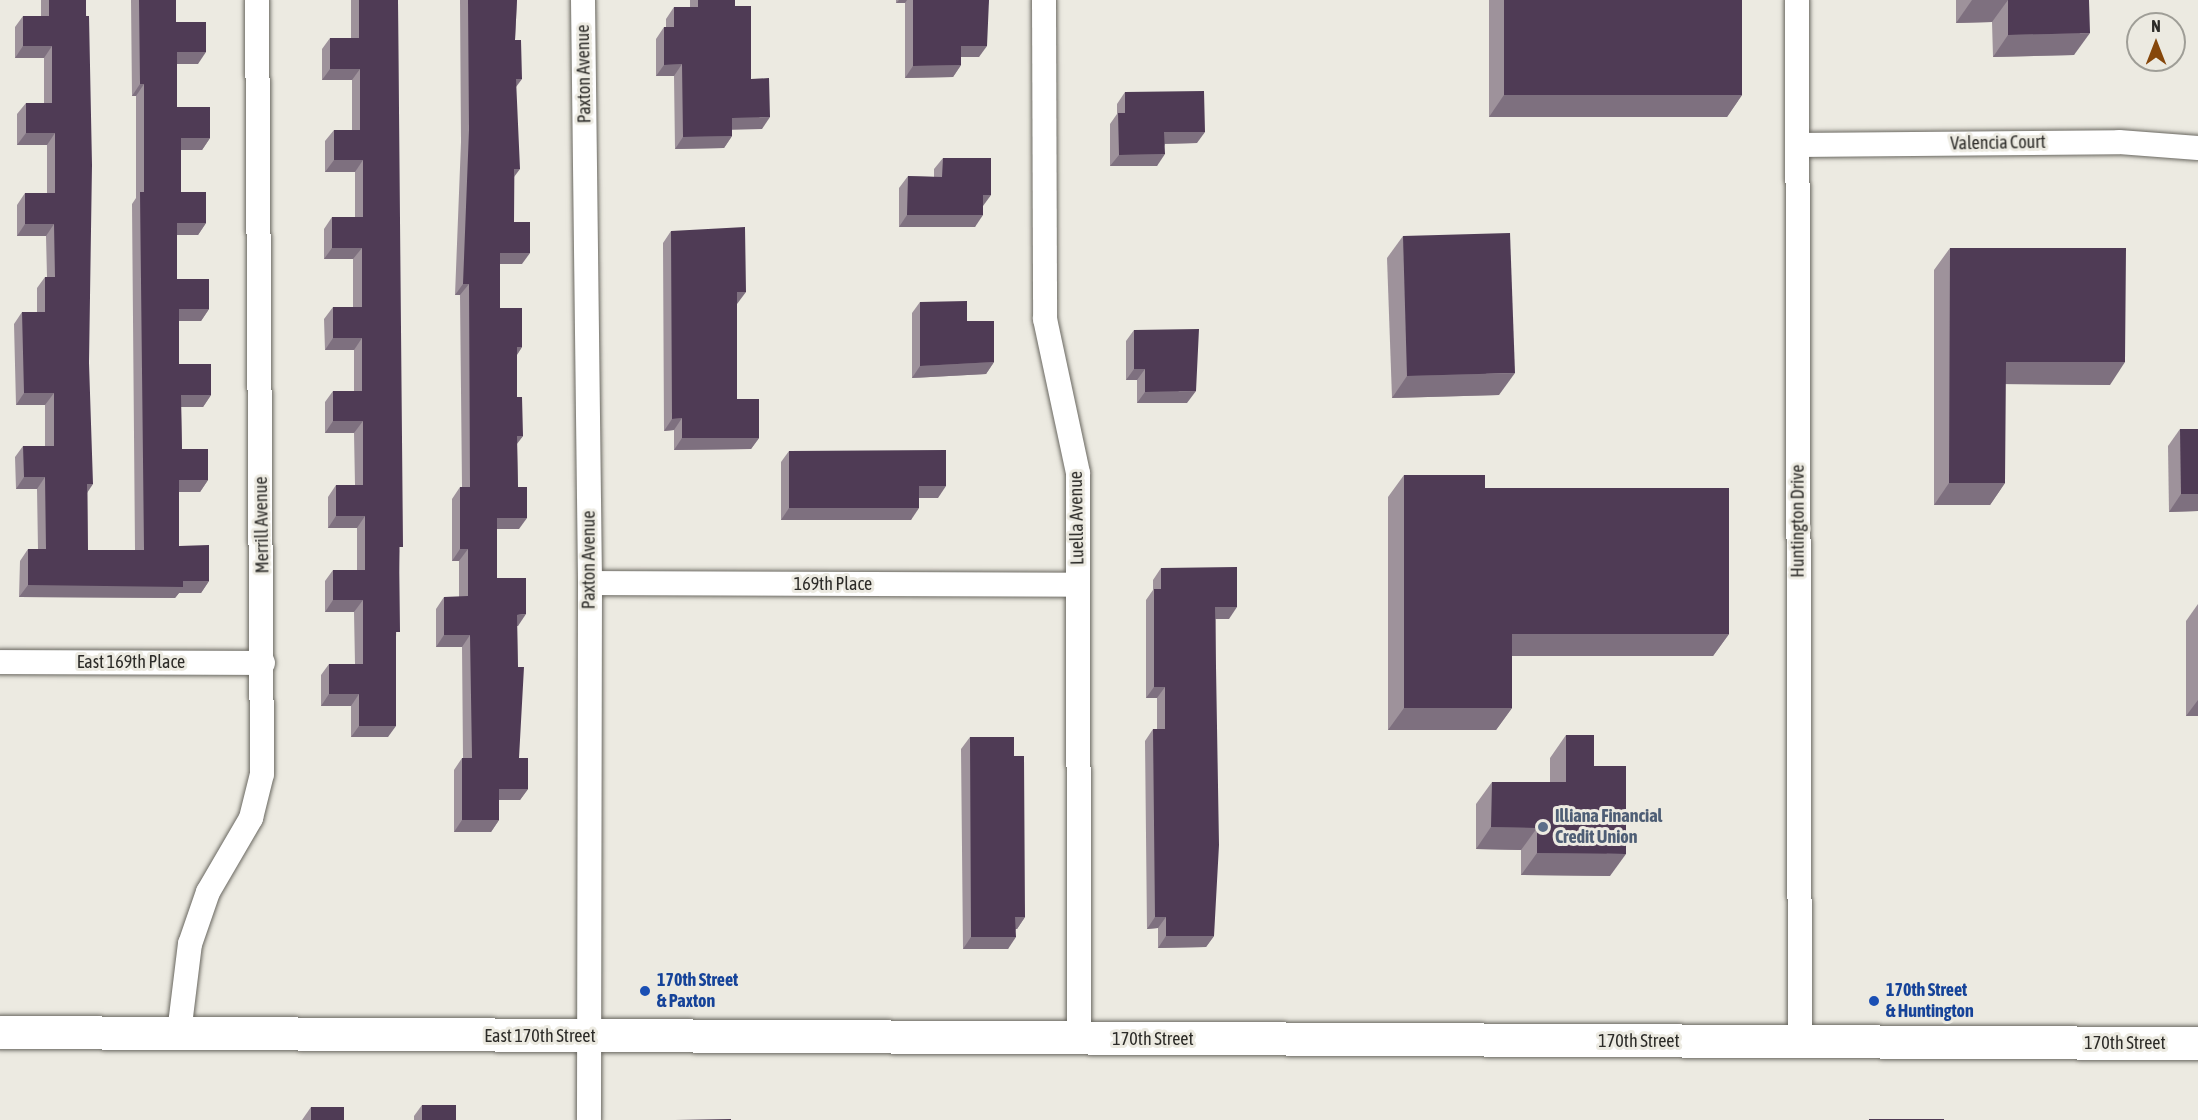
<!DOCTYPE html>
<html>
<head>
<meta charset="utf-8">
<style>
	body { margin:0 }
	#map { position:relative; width:2198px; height:1120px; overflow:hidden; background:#eceae1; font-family:"Asap Condensed",sans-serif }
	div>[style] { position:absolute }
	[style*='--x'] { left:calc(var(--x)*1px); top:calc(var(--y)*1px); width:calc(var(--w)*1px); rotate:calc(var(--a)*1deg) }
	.roads { filter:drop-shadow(0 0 2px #696760) drop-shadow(0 0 2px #696760) }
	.street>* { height:24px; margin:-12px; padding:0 12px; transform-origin:12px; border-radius:12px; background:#fff }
	.secondary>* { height:33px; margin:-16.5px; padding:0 16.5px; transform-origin:16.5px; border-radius:16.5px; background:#fff }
	.wall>* { inset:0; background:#9e929b }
	.shaded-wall>* { inset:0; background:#7e707f }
	.building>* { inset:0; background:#4f3b55 }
	.dots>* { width:16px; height:16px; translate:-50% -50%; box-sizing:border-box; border:3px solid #eceae1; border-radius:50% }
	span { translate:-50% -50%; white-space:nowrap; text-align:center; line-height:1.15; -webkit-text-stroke:6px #eceae1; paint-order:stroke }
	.street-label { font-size:18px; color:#2c2b28 }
	.service-label { font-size:18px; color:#4e5e75; font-weight:700 }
	.left { translate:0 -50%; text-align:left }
	.transit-label { font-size:18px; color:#164399; font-weight:700 }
	.north { position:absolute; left:2126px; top:12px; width:60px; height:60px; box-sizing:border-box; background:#eceae1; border:2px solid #9f9e97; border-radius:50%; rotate:0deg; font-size:16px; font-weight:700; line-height:24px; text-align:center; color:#2c2b28 }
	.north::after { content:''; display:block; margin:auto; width:21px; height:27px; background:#86470b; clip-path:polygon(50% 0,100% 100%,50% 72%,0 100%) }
</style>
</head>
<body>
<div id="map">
	<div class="roads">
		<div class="street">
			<div style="--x:583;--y:0;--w:583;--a:89.31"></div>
			<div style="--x:590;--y:583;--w:537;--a:90.11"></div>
			<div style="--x:1044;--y:0;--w:319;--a:89.8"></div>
			<div style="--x:1045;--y:319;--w:157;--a:77.9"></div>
			<div style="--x:1078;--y:473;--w:566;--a:89.9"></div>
			<div style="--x:1797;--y:0;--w:1042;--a:89.84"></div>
			<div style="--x:1797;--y:145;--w:322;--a:-0.5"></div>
			<div style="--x:2119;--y:142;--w:79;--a:4.3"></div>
			<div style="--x:590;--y:583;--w:487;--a:0.2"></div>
			<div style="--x:0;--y:662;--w:263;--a:0.2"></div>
			<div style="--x:179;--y:1033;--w:90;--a:-83"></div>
			<div style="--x:190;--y:944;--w:55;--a:-70.9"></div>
			<div style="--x:208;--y:892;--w:86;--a:-59.8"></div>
			<div style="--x:251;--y:818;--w:45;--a:-76"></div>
			<div style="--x:262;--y:774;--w:774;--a:-90.37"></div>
		</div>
		<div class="secondary">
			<div style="--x:0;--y:1032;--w:2198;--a:0.29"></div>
		</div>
	</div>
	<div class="wall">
		<div style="clip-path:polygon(41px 0,86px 0,88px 550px,135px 550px,132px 204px,136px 198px,136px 96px,132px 96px,131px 0,176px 0,176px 22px,198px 64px,177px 64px,177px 107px,210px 138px,202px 150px,181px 150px,181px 192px,206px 223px,198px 235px,177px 235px,177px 279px,209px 309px,201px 321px,179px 321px,179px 364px,211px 395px,203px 407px,181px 407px,182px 449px,208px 480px,200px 492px,179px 492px,179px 546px,209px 581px,201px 593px,179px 593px,175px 598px,19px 597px,20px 561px,28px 549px,38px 549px,37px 489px,16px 489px,15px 457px,23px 446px,45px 446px,45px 405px,16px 405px,14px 324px,22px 312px,37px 312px,37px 288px,45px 277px,47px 277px,46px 236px,17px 236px,17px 205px,25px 193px,47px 193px,47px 145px,17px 145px,17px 114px,26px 103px,44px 103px,44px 58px,15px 58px,15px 27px,23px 16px,41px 16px)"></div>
		<div style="clip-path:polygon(351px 0,398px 0,400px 551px,396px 637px,388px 737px,351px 737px,351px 706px,321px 706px,321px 675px,329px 664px,355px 664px,354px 612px,325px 612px,325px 581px,333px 570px,357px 570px,357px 528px,328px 528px,328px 497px,336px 485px,355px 485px,354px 433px,325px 433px,325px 402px,333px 391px,354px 391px,354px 350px,325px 350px,324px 319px,333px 307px,353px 307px,353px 259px,324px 259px,324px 229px,332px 217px,355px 217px,355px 172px,325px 172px,325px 141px,334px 130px,352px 130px,352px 80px,322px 80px,322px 49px,330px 38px,351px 38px)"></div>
		<div style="clip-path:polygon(460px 0,517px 0,515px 40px,516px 87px,514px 222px,522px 264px,500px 264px,500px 308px,522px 347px,517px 355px,517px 397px,523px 436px,517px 444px,519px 529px,497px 529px,497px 578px,518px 626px,517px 626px,519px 758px,528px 789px,520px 800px,499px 800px,499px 820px,491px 832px,454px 832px,454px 770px,462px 758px,463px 758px,462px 647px,436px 647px,436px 609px,444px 597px,459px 597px,459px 561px,452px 561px,452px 499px,460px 487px,462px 487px,460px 295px,455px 295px,461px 142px)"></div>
		<div style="clip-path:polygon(690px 0,735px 0,735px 6px,762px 129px,732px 129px,732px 136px,724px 148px,675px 149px,674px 76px,656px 76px,656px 39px,664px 27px,666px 27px,666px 19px,674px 7px,690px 7px)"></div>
		<div style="clip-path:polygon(896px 0,989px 0,979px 57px,961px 57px,961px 65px,953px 77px,905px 78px,905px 3px,896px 3px)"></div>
		<div style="clip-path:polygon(1489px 0,1742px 0,1742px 95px,1727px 117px,1489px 117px)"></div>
		<div style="clip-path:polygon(1956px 0,2089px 0,2074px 55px,1993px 57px,1992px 22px,1956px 23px)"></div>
		<div style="clip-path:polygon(1125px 92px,1197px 143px,1165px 144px,1157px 166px,1110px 166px,1110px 124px,1117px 114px,1117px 104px)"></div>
		<div style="clip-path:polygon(943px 158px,983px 205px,975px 227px,899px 227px,899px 188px,908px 176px,934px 177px,934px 169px)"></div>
		<div style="clip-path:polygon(671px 231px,737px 304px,737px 399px,759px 438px,751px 449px,674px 450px,674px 430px,664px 431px,663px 243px)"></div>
		<div style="clip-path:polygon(1403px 236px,1499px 395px,1392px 398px,1387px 258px)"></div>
		<div style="clip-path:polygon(1950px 248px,2110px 385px,2005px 384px,2005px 483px,1990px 505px,1934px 505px,1934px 270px)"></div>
		<div style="clip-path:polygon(920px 302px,967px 321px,994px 362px,986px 374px,912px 378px,912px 313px)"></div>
		<div style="clip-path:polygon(1134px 330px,1187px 403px,1137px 403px,1137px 380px,1126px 380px,1126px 341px)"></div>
		<div style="clip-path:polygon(2180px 429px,2198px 429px,2198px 511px,2169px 512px,2168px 446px)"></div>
		<div style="clip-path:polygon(789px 451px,938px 498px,919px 498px,911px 520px,781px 520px,781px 462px)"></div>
		<div style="clip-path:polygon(1404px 475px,1485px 488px,1729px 634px,1713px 656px,1512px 656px,1512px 708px,1496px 730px,1388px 730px,1388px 497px)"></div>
		<div style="clip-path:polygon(1161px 568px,1229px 619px,1216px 619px,1214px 936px,1206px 947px,1158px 948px,1158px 928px,1147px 929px,1145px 741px,1153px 729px,1157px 729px,1157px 698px,1146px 698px,1146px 600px,1153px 590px,1153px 580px)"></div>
		<div style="clip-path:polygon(2198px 604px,2198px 716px,2186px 716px,2186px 621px)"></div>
		<div style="clip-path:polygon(1566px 735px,1594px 766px,1610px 876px,1521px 875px,1521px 850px,1476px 849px,1476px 804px,1492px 782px,1550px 782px,1550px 758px)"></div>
		<div style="clip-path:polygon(970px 737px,1014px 756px,1025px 917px,1017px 929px,1016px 929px,1008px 949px,963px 949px,961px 749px)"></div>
		<div style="clip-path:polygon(422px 1105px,456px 1120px,414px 1120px,414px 1116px)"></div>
		<div style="clip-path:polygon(311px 1107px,344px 1120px,302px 1120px)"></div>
	</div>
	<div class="shaded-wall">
		<div style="clip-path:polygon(899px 0,907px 0,905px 3px,896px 3px)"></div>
		<div style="clip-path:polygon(1972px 0,2008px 0,1992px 22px,1956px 23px)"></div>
		<div style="clip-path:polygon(2090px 33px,2074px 55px,1993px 57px,2008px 35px)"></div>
		<div style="clip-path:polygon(23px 46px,52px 46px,44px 58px,15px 58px)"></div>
		<div style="clip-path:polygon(961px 46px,987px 46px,979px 57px,953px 57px)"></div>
		<div style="clip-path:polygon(177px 52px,206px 52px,198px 64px,169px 64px)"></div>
		<div style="clip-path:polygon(682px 64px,674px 76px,656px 76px,664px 65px)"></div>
		<div style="clip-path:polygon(961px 65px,953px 77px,905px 78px,913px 66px)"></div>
		<div style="clip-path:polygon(330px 69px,360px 69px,352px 80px,322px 80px)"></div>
		<div style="clip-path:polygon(516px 79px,522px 79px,513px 91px)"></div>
		<div style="clip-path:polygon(140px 84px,144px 84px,136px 96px,132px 96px)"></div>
		<div style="clip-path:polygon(1504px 95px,1742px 95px,1727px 117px,1489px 117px)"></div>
		<div style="clip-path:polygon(770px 117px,762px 129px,724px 130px,732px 118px)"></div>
		<div style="clip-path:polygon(1164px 132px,1205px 132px,1197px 143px,1156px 144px)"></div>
		<div style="clip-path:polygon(26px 133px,55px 133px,47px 145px,17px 145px)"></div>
		<div style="clip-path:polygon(732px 136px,724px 148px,675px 149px,683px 137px)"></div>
		<div style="clip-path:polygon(181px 138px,210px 138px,202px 150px,173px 150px)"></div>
		<div style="clip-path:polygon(1165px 154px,1157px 166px,1110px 166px,1119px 155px)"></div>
		<div style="clip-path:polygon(334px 160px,363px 160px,355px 172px,325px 172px)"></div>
		<div style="clip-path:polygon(514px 169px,520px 169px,511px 181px)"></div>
		<div style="clip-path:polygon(983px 195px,991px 195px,983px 206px)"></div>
		<div style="clip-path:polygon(907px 215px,983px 215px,975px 227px,899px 227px)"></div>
		<div style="clip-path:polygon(177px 223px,206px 223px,198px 235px,169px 235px)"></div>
		<div style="clip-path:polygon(25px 224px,54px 224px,46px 236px,17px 236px)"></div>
		<div style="clip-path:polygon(332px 248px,362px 248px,353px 259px,324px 259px)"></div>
		<div style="clip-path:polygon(500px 253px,530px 253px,522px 264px,492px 264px)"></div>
		<div style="clip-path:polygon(463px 284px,469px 284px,460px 295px,455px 295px)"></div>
		<div style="clip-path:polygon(737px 292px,746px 292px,737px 304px)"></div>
		<div style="clip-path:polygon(179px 309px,209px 309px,201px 321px,171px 321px)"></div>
		<div style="clip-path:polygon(333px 338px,362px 338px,354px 350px,325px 350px)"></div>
		<div style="clip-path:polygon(517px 347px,522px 347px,514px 359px)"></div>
		<div style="clip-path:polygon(994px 362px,986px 374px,912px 378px,920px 366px)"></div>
		<div style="clip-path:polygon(2006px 362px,2125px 362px,2110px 385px,1990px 384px)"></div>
		<div style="clip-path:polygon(1134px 369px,1145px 369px,1137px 380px,1126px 380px)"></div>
		<div style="clip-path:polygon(1515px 373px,1499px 395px,1392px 398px,1407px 376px)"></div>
		<div style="clip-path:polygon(1196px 391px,1187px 403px,1137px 403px,1145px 392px)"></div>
		<div style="clip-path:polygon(24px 393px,54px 393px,45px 405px,16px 405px)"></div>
		<div style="clip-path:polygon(181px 395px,211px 395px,203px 407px,173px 407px)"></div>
		<div style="clip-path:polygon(682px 418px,674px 430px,664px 431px,672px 419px)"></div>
		<div style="clip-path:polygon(333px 421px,363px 421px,354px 433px,325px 433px)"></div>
		<div style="clip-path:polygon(517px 436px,523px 436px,514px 447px)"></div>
		<div style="clip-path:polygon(682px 438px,759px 438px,751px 449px,674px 450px)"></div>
		<div style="clip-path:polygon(24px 477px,45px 477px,37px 489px,16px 489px)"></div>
		<div style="clip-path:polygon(179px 480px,208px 480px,200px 492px,171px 492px)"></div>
		<div style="clip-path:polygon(1949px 483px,2005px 483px,1990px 505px,1934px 505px)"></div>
		<div style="clip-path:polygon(87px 484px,93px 484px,85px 496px)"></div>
		<div style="clip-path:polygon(919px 486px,946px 486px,938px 498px,911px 498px)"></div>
		<div style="clip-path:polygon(2181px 494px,2198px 494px,2198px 511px,2169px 512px)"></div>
		<div style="clip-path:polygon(789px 508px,919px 508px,911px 520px,781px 520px)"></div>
		<div style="clip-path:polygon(336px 516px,365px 516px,357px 528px,328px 528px)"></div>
		<div style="clip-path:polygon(497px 518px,527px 518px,519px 529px,489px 529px)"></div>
		<div style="clip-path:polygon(460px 549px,468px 549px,459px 561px,452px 561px)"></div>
		<div style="clip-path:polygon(183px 581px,209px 581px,201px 593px,179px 593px,175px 598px,19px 597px,28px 585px)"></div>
		<div style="clip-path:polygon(333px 600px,363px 600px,354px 612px,325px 612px)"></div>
		<div style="clip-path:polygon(1215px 607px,1237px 607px,1229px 619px,1207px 619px)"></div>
		<div style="clip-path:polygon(526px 614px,518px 626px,509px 626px,517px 615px)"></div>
		<div style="clip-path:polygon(1512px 634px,1729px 634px,1713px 656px,1496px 656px)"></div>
		<div style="clip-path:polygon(444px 635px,470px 635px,462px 647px,436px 647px)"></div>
		<div style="clip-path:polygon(1154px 687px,1165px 687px,1157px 698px,1146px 698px)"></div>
		<div style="clip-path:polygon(329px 694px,359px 694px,351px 706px,321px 706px)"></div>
		<div style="clip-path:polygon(2198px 700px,2198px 716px,2186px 716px)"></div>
		<div style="clip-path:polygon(1404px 708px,1512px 708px,1496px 730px,1388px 730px)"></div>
		<div style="clip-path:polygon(359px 726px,396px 726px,388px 737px,351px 737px)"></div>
		<div style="clip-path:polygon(499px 789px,528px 789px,520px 800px,491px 800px)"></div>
		<div style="clip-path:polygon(462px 820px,499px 820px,491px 832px,454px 832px)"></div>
		<div style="clip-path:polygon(1491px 827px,1537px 828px,1521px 850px,1476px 849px)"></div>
		<div style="clip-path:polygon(1537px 853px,1626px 854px,1610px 876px,1521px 875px)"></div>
		<div style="clip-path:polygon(1015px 917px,1025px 917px,1017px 929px,1007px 929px)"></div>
		<div style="clip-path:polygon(1155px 917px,1166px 917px,1158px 928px,1147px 929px)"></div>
		<div style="clip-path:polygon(1166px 936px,1214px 936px,1206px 947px,1158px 948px)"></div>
		<div style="clip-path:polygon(971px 937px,1016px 937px,1008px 949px,963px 949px)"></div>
	</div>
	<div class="building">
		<div style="clip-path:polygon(49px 0,86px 0,86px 16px,89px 16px,92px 165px,89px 363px,93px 484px,87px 484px,88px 550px,144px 550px,140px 192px,144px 192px,144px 84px,140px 84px,139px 0,176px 0,176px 22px,206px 22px,206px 52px,177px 52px,177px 107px,210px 107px,210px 138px,181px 138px,181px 192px,206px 192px,206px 223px,177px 223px,177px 279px,209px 279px,209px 309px,179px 309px,179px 364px,211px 364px,211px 395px,181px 395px,182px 449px,208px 449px,208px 480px,179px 480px,179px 546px,209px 545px,209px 581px,183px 581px,183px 587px,28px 585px,28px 549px,46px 549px,45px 477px,24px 477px,23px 446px,54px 446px,54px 393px,24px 393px,22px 312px,45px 312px,45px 277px,55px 277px,54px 224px,25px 224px,25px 193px,55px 193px,55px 133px,26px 133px,26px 103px,52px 103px,52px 46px,23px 46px,23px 16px,49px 16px)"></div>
		<div style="clip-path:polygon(359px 0,398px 0,403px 547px,399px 547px,400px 632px,396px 632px,396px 726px,359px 726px,359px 694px,329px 694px,329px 664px,363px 664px,363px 600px,333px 600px,333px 570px,365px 570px,365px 516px,336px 516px,336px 485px,363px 485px,363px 421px,333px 421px,333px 391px,362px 391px,362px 338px,333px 338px,333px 307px,362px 307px,362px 248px,332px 248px,332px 217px,363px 217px,363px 160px,334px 160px,334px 130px,360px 130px,360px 69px,330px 69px,330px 38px,359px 38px)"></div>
		<div style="clip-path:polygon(468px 0,517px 0,515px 40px,521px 40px,522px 79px,516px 79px,520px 169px,514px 169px,514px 222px,530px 222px,530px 253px,500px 253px,500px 308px,522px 308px,522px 347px,517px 347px,517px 397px,522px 397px,523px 436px,517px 436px,518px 487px,527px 487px,527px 518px,497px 518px,497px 578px,526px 578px,526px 614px,517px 615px,518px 667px,524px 667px,519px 758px,528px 758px,528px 789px,499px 789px,499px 820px,462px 820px,462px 758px,472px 758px,470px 635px,444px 635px,444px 597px,468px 596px,468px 549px,460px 549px,460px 487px,470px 487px,469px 284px,463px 284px,469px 130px)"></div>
		<div style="clip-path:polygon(698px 0,735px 0,735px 6px,751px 6px,751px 79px,769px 78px,770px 117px,732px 118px,732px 136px,683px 137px,682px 64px,664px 65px,664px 27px,674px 27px,674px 7px,698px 7px)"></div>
		<div style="clip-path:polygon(913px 0,989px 0,987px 46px,961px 46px,961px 65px,913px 66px)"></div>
		<div style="clip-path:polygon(1504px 0,1742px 0,1742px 95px,1504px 95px)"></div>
		<div style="clip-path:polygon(2008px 0,2089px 0,2090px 33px,2008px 35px)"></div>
		<div style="clip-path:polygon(1204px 91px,1205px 132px,1164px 132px,1165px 154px,1119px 155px,1118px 113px,1125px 113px,1125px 92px)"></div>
		<div style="clip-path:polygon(943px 158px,991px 158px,991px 195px,983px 195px,983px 215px,907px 215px,908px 176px,942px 177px)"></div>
		<div style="clip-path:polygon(745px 227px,746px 292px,737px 292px,737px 399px,759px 399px,759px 438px,682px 438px,682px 418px,672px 419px,671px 231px)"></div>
		<div style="clip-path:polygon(1510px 233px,1515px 373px,1407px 376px,1403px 236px)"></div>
		<div style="clip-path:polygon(1950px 248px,2126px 248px,2125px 362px,2006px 362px,2005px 483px,1949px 483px)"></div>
		<div style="clip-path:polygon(967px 301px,967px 321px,994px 321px,994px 362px,920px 366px,920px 302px)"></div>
		<div style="clip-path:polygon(1199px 329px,1196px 391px,1145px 392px,1145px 369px,1134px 369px,1134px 330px)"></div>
		<div style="clip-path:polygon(2180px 429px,2198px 429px,2198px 494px,2181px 494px)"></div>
		<div style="clip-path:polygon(946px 450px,946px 486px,919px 486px,919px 508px,789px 508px,789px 451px)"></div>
		<div style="clip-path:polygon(1404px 475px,1485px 475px,1485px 488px,1729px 488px,1729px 634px,1512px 634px,1512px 708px,1404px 708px)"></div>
		<div style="clip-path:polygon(1237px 567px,1237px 607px,1215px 607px,1219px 845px,1214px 936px,1166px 936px,1166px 917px,1155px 917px,1153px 729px,1165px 729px,1165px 687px,1154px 687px,1154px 589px,1161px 589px,1161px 568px)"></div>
		<div style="clip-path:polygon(1566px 735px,1594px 735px,1594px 766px,1626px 766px,1626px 854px,1537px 853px,1537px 828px,1491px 827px,1492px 782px,1566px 782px)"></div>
		<div style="clip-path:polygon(970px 737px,1014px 737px,1014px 756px,1024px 756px,1025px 917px,1015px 917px,1016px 937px,971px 937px)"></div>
		<div style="clip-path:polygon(422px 1105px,456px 1105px,456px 1120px,422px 1120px)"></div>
		<div style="clip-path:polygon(311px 1107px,344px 1107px,344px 1120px,311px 1120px)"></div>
		<div style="clip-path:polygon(731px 1119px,731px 1120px,675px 1120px)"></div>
		<div style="clip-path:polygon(1869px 1119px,1944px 1119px,1944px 1120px,1869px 1120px)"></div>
	</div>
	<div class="dots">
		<div style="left:1543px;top:827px;background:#5c6f8a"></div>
		<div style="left:645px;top:991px;background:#1a4fb4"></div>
		<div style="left:1874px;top:1001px;background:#1a4fb4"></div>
	</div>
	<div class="street-label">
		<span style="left:584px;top:74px;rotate:-91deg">Paxton Avenue</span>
		<span style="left:1998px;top:143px;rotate:-1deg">Valencia Court</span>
		<span style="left:1077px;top:518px;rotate:-91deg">Luella Avenue</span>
		<span style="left:1798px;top:521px;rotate:-90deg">Huntington Drive</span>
		<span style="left:262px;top:525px;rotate:-91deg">Merrill Avenue</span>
		<span style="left:589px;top:560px;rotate:-90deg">Paxton Avenue</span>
		<span style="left:833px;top:584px">169th Place</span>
		<span style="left:131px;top:662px">East 169th Place</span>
		<span style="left:540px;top:1036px">East 170th Street</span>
		<span style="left:1153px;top:1039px">170th Street</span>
		<span style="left:1639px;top:1041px">170th Street</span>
		<span style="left:2125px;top:1043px">170th Street</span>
	</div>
	<div class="service-label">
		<span class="left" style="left:1555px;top:827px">Illiana Financial<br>Credit Union</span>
	</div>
	<div class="transit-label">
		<span class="left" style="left:657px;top:991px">170th Street<br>&amp; Paxton</span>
		<span class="left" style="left:1886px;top:1001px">170th Street<br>&amp; Huntington</span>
	</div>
	<div class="north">N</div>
</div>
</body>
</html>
